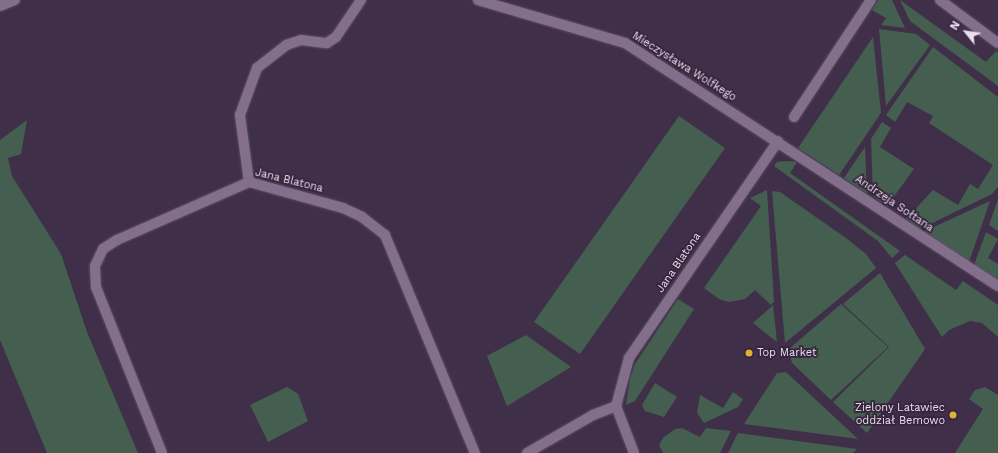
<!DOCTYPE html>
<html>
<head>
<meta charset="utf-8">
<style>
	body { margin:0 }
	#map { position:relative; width:998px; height:453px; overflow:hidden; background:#402f48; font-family:"Work Sans",sans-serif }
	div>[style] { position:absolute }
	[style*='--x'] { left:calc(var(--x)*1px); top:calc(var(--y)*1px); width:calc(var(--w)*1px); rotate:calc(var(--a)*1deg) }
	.green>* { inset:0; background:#445f50 }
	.roads { filter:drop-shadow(0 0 1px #5d4e64) drop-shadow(0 0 1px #5d4e64) }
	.minor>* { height:10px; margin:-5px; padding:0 5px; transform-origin:5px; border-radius:5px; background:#836f8c }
	.dots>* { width:11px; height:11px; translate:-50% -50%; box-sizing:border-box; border:2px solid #36253d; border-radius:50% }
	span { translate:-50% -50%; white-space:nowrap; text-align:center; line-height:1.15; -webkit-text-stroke:3.5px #36253d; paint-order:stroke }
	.street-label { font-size:11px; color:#e9deee }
	.poi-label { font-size:11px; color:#e9deee }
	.left { translate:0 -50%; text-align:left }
	.right { translate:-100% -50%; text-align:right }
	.north { position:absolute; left:946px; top:12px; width:40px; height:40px; -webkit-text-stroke:3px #36253d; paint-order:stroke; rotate:300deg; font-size:11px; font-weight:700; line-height:16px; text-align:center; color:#e9deee }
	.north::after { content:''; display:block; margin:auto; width:14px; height:18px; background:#e9deee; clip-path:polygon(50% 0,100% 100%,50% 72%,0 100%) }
</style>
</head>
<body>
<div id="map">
	<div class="green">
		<div style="clip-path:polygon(878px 0,892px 0,905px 28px,881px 25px,886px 18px,872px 10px)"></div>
		<div style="clip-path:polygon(900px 0,986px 62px,996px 51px,998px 53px,998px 86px,910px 21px)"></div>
		<div style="clip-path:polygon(879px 29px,916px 34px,930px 45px,886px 106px)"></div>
		<div style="clip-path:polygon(873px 37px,881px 113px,839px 175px,798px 148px)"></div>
		<div style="clip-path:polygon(933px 47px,998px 97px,998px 187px,992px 194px,920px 229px,906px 219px,933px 190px,958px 205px,970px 184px,978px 189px,993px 165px,929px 123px,933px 116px,907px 102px,895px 122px,886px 115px)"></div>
		<div style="clip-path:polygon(679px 116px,725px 148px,580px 354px,534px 322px)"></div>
		<div style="clip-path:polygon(27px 120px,21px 154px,8px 158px,12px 176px,61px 254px,87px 332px,138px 453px,47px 453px,0 340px,0 140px)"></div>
		<div style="clip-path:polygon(882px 122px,891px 128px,880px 147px,914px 169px,887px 206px,873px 196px,871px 139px)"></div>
		<div style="clip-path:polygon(865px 147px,867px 194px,844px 178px)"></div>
		<div style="clip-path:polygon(787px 161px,797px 162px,790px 173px,900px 251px,892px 258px,878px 241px,774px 166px,777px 162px)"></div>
		<div style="clip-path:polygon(767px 190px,774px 302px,771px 305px,755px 290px,745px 299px,729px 302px,719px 299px,704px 288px,761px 206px,750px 198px)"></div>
		<div style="clip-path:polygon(772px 191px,780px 192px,846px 238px,866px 254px,876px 268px,785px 343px)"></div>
		<div style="clip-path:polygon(998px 199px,998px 231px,989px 225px)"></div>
		<div style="clip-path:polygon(990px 201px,969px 262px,923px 232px)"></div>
		<div style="clip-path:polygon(986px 232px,998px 239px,988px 258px,998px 264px,998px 281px,974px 265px)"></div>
		<div style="clip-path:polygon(905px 255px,956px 290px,963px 281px,998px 305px,998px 337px,982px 323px,970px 321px,949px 330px,942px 337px,895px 263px)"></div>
		<div style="clip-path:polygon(880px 273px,925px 349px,867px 433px,833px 402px,889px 347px,843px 304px)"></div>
		<div style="clip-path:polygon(678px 299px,694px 309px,635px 401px,626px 405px,630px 378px,635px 364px)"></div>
		<div style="clip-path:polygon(841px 304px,888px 347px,831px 400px,792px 363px,789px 349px)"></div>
		<div style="clip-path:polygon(773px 305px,777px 342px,753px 323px)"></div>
		<div style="clip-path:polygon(526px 335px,571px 367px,507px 406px,487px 356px)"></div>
		<div style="clip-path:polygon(786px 372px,858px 439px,744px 424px,777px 373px)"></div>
		<div style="clip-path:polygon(655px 383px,677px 397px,664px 417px,645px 411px,642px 405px)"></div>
		<div style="clip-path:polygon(287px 387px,298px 394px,308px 421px,268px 442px,250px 405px)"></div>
		<div style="clip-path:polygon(985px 387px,998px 395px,998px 453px,955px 453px,983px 409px,969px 399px,975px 390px)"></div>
		<div style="clip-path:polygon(733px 392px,743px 399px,738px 407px,704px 423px,697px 413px,700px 395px,723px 408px)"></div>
		<div style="clip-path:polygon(682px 428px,700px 437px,706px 428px,731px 431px,720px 453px,663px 453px,659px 445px,663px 438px,675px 429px)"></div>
		<div style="clip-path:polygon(738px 433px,857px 449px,853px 453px,728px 453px)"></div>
	</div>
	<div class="roads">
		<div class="minor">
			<div style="--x:478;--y:0;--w:153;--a:16.3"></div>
			<div style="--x:625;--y:43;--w:445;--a:33.1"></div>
			<div style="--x:940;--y:0;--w:72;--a:36.6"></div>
			<div style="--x:0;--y:6;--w:16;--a:-22"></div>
			<div style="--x:794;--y:117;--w:140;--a:-56.7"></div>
			<div style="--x:249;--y:182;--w:68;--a:-97.7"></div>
			<div style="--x:240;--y:115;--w:50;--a:-70.1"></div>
			<div style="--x:257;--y:68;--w:37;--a:-38"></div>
			<div style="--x:286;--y:45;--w:16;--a:-18"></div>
			<div style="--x:301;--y:40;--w:26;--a:7"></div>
			<div style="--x:327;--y:43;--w:11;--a:-34"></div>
			<div style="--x:336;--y:37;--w:45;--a:-56"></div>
			<div style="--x:162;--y:453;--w:179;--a:-111.7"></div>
			<div style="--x:96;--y:287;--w:21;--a:-93"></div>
			<div style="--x:95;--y:266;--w:19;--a:-65"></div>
			<div style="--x:103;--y:249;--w:17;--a:-33"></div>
			<div style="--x:117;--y:240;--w:144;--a:-23.7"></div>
			<div style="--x:249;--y:182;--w:98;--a:15.5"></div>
			<div style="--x:343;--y:208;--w:21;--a:25"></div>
			<div style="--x:362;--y:217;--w:29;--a:38"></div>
			<div style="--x:385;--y:235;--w:236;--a:67.6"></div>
			<div style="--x:527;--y:453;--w:76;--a:-29.9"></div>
			<div style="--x:593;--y:415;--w:25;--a:-21"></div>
			<div style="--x:634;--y:453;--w:50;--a:-111"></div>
			<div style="--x:616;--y:406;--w:50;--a:-74.8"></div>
			<div style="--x:629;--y:358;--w:263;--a:-55.5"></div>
		</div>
	</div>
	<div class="dots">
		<div style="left:749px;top:353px;background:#e0b034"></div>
		<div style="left:953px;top:415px;background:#e0b034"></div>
	</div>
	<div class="street-label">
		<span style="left:684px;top:67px;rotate:32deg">Mieczysława Wolfkego</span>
		<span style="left:289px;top:181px;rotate:14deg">Jana Blatona</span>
		<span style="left:894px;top:204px;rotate:34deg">Andrzeja Sołtana</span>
		<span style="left:679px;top:263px;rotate:-56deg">Jana Blatona</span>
	</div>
	<div class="poi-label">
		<span class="left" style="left:757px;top:353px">Top Market</span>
		<span class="right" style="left:945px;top:415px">Zielony Latawiec<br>oddział Bemowo</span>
	</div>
	<div class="north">N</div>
</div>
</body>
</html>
